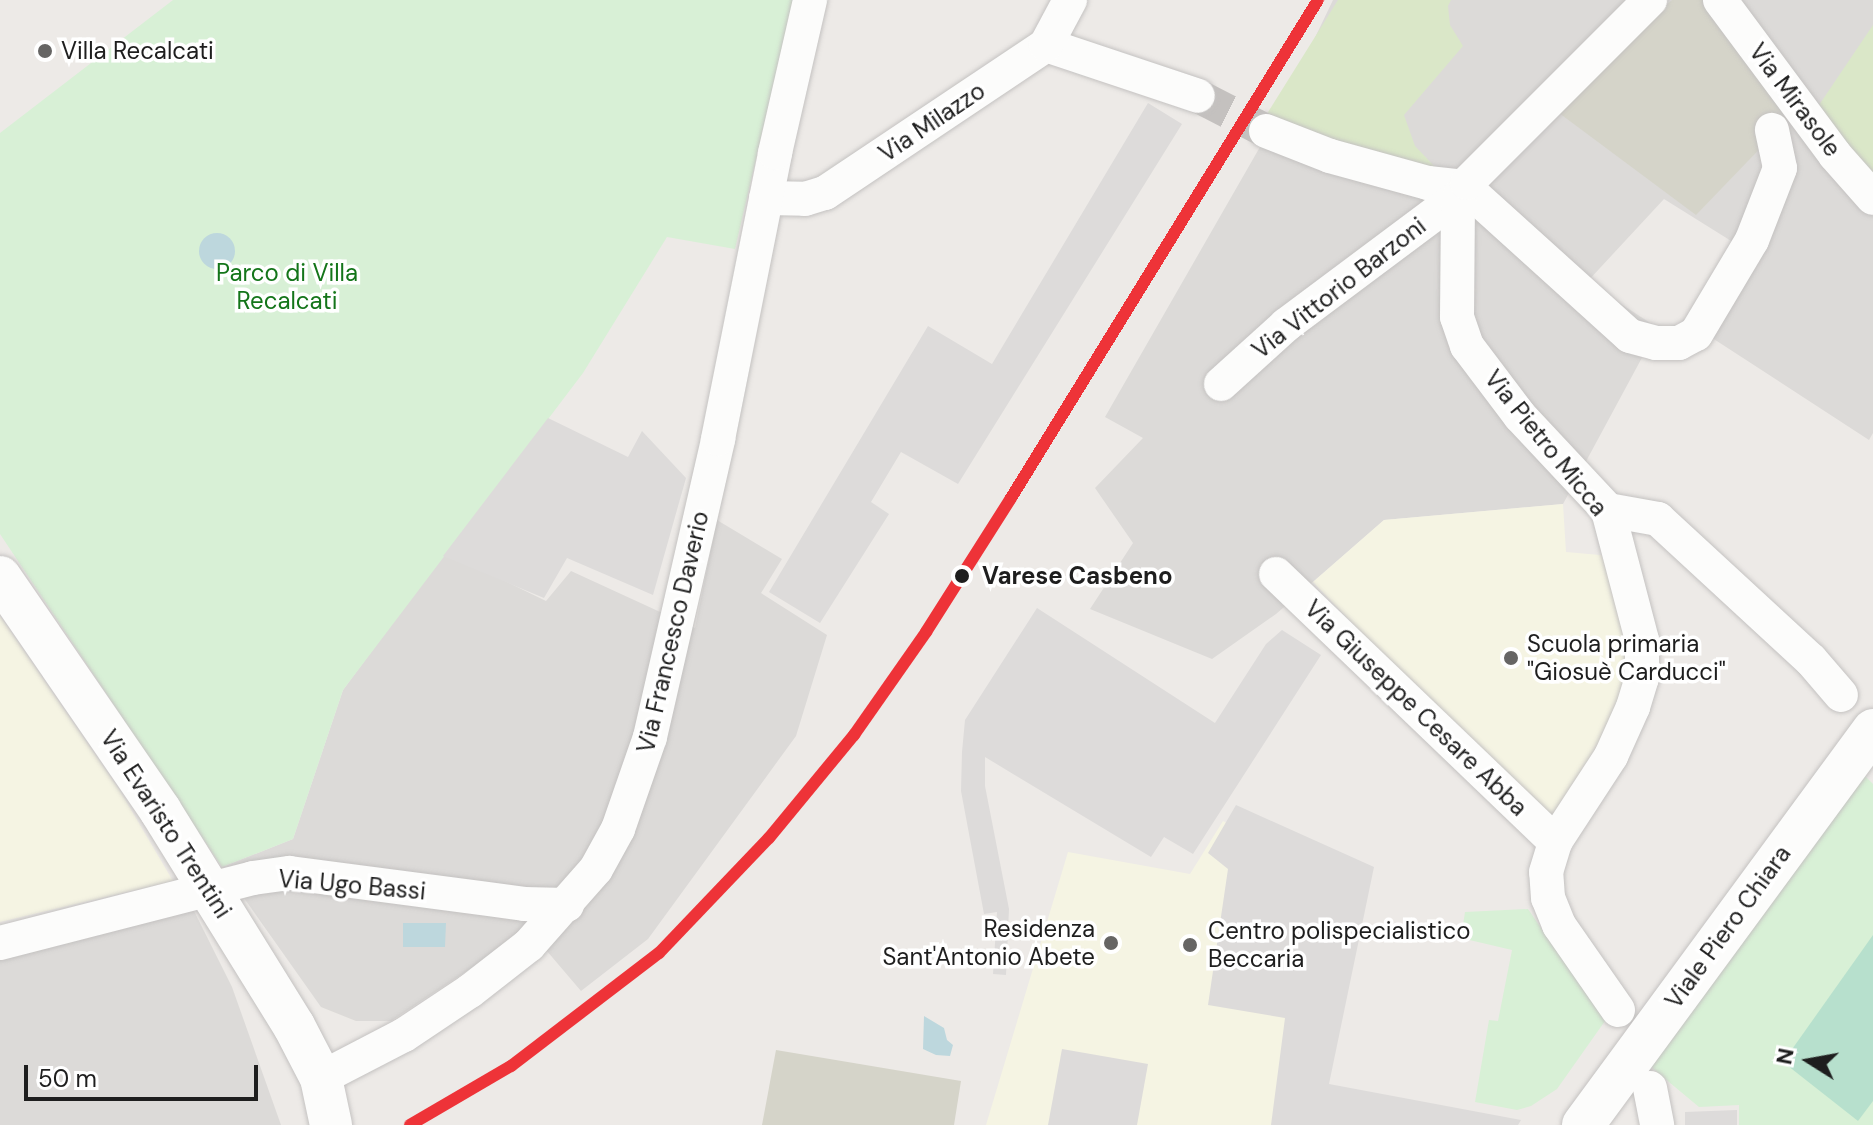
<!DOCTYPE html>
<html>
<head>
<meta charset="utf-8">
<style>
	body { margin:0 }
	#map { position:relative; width:1873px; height:1125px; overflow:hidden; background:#edeae7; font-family:"DM Sans",sans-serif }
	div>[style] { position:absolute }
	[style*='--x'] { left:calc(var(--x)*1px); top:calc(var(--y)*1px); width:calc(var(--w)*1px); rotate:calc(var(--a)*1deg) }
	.residential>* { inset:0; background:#dcdad8 }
	.education>* { inset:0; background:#f5f4e3 }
	.construction>* { inset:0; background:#d5d4c9 }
	.grass>* { inset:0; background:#dae7c8 }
	.park>* { inset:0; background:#d8f0d6 }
	.pitch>* { inset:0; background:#b7e0cd }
	.parking>* { inset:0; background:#dddbda }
	.water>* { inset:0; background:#bdd7dd }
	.round { border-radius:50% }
	.minor-tunnel>* { height:34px; margin-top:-17px; transform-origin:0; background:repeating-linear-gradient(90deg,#c4c1bf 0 34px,transparent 0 51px) }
	.roads { filter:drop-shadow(0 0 2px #c4c2c1) drop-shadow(0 0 2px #c4c2c1) }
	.minor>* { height:34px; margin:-17px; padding:0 17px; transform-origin:17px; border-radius:17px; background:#fcfcfb }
	.tertiary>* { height:42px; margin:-21px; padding:0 21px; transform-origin:21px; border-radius:21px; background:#fcfcfb }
	.rail-1>* { height:12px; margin:-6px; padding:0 6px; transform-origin:6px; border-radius:6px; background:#ee3338 }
	.dots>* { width:22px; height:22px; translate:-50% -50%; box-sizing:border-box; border:4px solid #fff; border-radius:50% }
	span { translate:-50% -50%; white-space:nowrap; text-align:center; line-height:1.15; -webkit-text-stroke:7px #fff; paint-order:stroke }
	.poi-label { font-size:24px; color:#1e1e1e }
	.left { translate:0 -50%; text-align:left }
	.right { translate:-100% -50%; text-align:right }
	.street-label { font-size:24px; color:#1e1e1e }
	.park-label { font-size:24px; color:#14751a }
	.stop-label { font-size:24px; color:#1e1e1e; font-weight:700 }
	.north { position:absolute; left:1769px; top:1021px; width:80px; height:80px; -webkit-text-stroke:6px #fff; paint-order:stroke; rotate:281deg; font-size:22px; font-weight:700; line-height:32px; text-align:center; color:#1e1e1e }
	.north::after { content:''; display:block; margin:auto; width:28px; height:36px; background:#1e1e1e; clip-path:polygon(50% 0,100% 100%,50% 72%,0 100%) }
	.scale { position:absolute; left:24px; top:1065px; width:234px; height:36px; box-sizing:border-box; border:4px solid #1e1e1e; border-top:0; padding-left:10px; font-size:24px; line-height:28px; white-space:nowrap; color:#1e1e1e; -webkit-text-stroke:6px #fff; paint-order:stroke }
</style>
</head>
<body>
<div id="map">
	<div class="residential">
		<div style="clip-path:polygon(1333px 0,1720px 0,1840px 186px,1873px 216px,1873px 433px,1869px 440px,1703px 332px,1752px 254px,1664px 199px,1587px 282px,1658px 328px,1563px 504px,1384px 520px,1276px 614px,1212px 659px,1090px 609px,1133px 543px,1095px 488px,1143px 438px,1105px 417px,1276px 119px)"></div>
		<div style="clip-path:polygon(1732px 0,1873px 0,1873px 172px)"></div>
		<div style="clip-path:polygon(717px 520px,782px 559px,761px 593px,827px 635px,796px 736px,648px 939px,581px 991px,529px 930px,391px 1021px,356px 1021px,321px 1007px,222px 867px,293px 839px,343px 690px,445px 552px,546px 601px,571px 571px,695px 628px)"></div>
		<div style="clip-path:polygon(192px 907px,232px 987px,281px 1125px,0 1125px,0 953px)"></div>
	</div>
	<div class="education">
		<div style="clip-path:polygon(1563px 504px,1566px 552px,1611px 556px,1630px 603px,1628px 703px,1560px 816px,1546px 816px,1498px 776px,1313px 582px,1384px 520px)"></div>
		<div style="clip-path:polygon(0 616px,120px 791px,173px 881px,0 922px)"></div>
		<div style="clip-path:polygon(1223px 821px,1277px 851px,1317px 1099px,1383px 1125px,986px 1125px,1068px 852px,1190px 874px)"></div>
	</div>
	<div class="construction">
		<div style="clip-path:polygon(1672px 0,1713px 0,1796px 111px,1696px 215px,1555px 110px,1560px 95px)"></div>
		<div style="clip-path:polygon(776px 1050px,961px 1081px,954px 1125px,762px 1125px)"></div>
	</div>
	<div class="grass">
		<div style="clip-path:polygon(1338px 0,1451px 0,1448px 6px,1450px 25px,1463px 46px,1404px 115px,1415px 146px,1438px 170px,1383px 159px,1265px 117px)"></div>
		<div style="clip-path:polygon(1873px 25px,1873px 182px,1815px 111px)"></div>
	</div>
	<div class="park">
		<div style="clip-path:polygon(173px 0,793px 0,735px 249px,667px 237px,583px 373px,343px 690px,293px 839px,222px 867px,0 534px,0 133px)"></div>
		<div style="clip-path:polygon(1863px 774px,1873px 784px,1873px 1125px,1739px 1125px,1739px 1105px,1699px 1107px,1651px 1067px)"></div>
		<div style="clip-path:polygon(1528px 909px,1605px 1021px,1557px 1089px,1531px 1106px,1517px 1110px,1475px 1102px,1489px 1020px,1498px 1021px,1512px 950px,1461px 938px,1465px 912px)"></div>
	</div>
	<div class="pitch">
		<div style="clip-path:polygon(1873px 935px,1873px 1101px,1858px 1121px,1783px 1062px)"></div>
	</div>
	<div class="parking">
		<div style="clip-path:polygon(1148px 103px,1182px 124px,958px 484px,901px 452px,871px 502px,889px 514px,820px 623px,769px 592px,928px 326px,992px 364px)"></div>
		<div style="clip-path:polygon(548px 418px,628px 457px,642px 431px,686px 478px,653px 595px,567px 558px,544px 598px,443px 556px)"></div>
		<div style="clip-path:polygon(1037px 608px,1215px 723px,1266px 644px,1282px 630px,1321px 655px,1193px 854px,1164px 837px,1151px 857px,985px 757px,985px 786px,1009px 909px,1006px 975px,993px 974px,997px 912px,984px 914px,961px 791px,962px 752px,965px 720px)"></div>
		<div style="clip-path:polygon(1236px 805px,1374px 867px,1329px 1084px,1521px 1120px,1518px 1125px,1271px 1125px,1285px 1018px,1208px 1005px,1228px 869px,1208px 853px)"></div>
		<div style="clip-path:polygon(1062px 1049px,1148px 1064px,1137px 1125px,1048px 1125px)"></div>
		<div style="clip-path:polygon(1737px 1110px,1737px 1125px,1685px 1125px,1685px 1112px)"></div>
	</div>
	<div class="water">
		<div class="round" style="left:199px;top:233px;width:36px;height:36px"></div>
		<div style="clip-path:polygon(403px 923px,446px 923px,445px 947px,403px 947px)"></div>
		<div style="clip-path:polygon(924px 1016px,944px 1028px,947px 1040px,953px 1045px,950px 1056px,936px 1055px,923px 1049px)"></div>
	</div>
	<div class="minor-tunnel">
		<div style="--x:1198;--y:96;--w:76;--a:27.2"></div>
	</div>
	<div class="roads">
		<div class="minor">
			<div style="--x:1720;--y:0;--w:193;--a:53.4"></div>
			<div style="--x:1835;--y:155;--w:57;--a:48.5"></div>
			<div style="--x:1046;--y:45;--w:160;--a:18.5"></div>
			<div style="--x:1266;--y:131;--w:69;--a:21.3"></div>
			<div style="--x:1330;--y:156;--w:102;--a:15.4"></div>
			<div style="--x:1428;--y:183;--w:37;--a:6"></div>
			<div style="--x:1465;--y:187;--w:222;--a:42.1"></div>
			<div style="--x:1630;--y:336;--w:27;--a:15"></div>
			<div style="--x:1656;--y:343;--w:23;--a:0"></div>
			<div style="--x:1679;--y:343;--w:19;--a:-28"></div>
			<div style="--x:1696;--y:334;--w:109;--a:-59.2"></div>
			<div style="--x:1752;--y:240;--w:77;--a:-68.7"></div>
			<div style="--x:1780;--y:168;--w:39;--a:-102"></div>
			<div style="--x:766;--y:198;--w:39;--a:1"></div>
			<div style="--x:805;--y:199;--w:21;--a:-17"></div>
			<div style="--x:825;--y:193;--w:266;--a:-33.8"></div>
			<div style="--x:1046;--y:45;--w:51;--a:-61.9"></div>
			<div style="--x:1221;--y:384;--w:88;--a:-42.2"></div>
			<div style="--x:1286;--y:325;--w:217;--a:-36.8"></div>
			<div style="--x:1608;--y:510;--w:51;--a:10.2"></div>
			<div style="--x:1658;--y:519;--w:208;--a:42.7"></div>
			<div style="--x:1811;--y:660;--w:46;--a:49.4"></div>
			<div style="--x:1276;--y:574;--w:387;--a:43.8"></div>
			<div style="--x:0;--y:943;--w:261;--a:-14.4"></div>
			<div style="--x:253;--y:878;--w:37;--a:-8"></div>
			<div style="--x:290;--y:873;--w:236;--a:7.5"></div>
			<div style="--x:524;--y:904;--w:43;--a:1.3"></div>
			<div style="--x:1618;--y:1010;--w:103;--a:-124.8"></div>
			<div style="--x:1559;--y:925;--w:29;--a:-112"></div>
			<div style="--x:1548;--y:898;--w:26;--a:-94"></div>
			<div style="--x:1546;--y:872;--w:31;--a:-73"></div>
			<div style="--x:1555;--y:842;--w:103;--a:-56.9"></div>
			<div style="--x:1611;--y:756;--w:54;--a:-65.8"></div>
			<div style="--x:1633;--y:707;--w:30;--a:-73"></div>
			<div style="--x:1642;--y:678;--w:38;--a:-90"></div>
			<div style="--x:1642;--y:640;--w:134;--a:-104.7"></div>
			<div style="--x:1608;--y:510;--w:129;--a:-133.1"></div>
			<div style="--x:1520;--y:416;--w:88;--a:-127.1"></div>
			<div style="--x:1467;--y:346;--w:31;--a:-109"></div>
			<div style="--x:1457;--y:317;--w:105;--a:-89.5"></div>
			<div style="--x:1458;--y:212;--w:17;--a:-83"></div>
			<div style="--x:1460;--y:195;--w:14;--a:-60"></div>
			<div style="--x:1467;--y:183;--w:259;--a:-45"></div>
			<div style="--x:321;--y:1078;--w:93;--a:-27.4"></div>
			<div style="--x:404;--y:1035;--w:79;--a:-33.7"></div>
			<div style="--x:470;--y:991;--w:75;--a:-37.9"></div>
			<div style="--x:529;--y:945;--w:101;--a:-48.6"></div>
			<div style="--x:596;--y:869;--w:46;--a:-61.2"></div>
			<div style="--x:618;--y:829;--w:97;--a:-70.8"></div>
			<div style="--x:650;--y:737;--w:306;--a:-77.1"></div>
			<div style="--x:718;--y:439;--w:292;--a:-78.7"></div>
			<div style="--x:775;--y:153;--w:157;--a:-77.1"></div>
			<div style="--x:1650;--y:1088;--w:38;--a:79"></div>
		</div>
		<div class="tertiary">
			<div style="--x:0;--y:577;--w:283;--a:55.5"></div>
			<div style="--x:160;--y:810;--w:254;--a:58.2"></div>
			<div style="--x:294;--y:1026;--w:59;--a:62.6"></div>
			<div style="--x:321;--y:1078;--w:48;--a:78"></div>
			<div style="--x:1583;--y:1125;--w:490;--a:-53.7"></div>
		</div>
	</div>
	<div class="rail-1">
		<div style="--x:410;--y:1125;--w:117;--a:-30.3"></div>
		<div style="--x:511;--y:1066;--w:186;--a:-37.4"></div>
		<div style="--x:659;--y:953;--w:159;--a:-46.3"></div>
		<div style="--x:769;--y:838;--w:134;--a:-50.5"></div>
		<div style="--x:854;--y:735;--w:126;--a:-55"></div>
		<div style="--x:926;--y:632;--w:159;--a:-57.6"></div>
		<div style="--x:1011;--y:498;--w:585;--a:-58.35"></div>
	</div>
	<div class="dots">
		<div style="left:45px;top:51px;background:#666564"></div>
		<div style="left:962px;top:576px;background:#1e1e1e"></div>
		<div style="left:1511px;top:658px;background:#666564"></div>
		<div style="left:1111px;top:943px;background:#666564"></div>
		<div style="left:1190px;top:945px;background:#666564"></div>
	</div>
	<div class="poi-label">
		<span class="left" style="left:61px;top:51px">Villa Recalcati</span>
		<span class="left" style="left:1527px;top:658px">Scuola primaria<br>"Giosuè Carducci"</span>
		<span class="right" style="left:1095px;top:943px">Residenza<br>Sant'Antonio Abete</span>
		<span class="left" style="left:1208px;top:945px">Centro polispecialistico<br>Beccaria</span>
	</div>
	<div class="street-label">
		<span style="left:1795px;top:100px;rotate:53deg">Via Mirasole</span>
		<span style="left:932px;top:122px;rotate:-34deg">Via Milazzo</span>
		<span style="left:1339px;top:288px;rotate:-38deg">Via Vittorio Barzoni</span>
		<span style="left:1546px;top:443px;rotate:51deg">Via Pietro Micca</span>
		<span style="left:673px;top:632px;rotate:-77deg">Via Francesco Daverio</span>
		<span style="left:1416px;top:708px;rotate:44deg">Via Giuseppe Cesare Abba</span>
		<span style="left:166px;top:824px;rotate:57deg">Via Evaristo Trentini</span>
		<span style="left:352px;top:885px;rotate:5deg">Via Ugo Bassi</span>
		<span style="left:1728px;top:927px;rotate:-54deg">Viale Piero Chiara</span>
	</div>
	<div class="park-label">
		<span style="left:287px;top:287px">Parco di Villa<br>Recalcati</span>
	</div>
	<div class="stop-label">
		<span class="left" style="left:982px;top:576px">Varese Casbeno</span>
	</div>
	<div class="north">N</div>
	<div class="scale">50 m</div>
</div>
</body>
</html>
